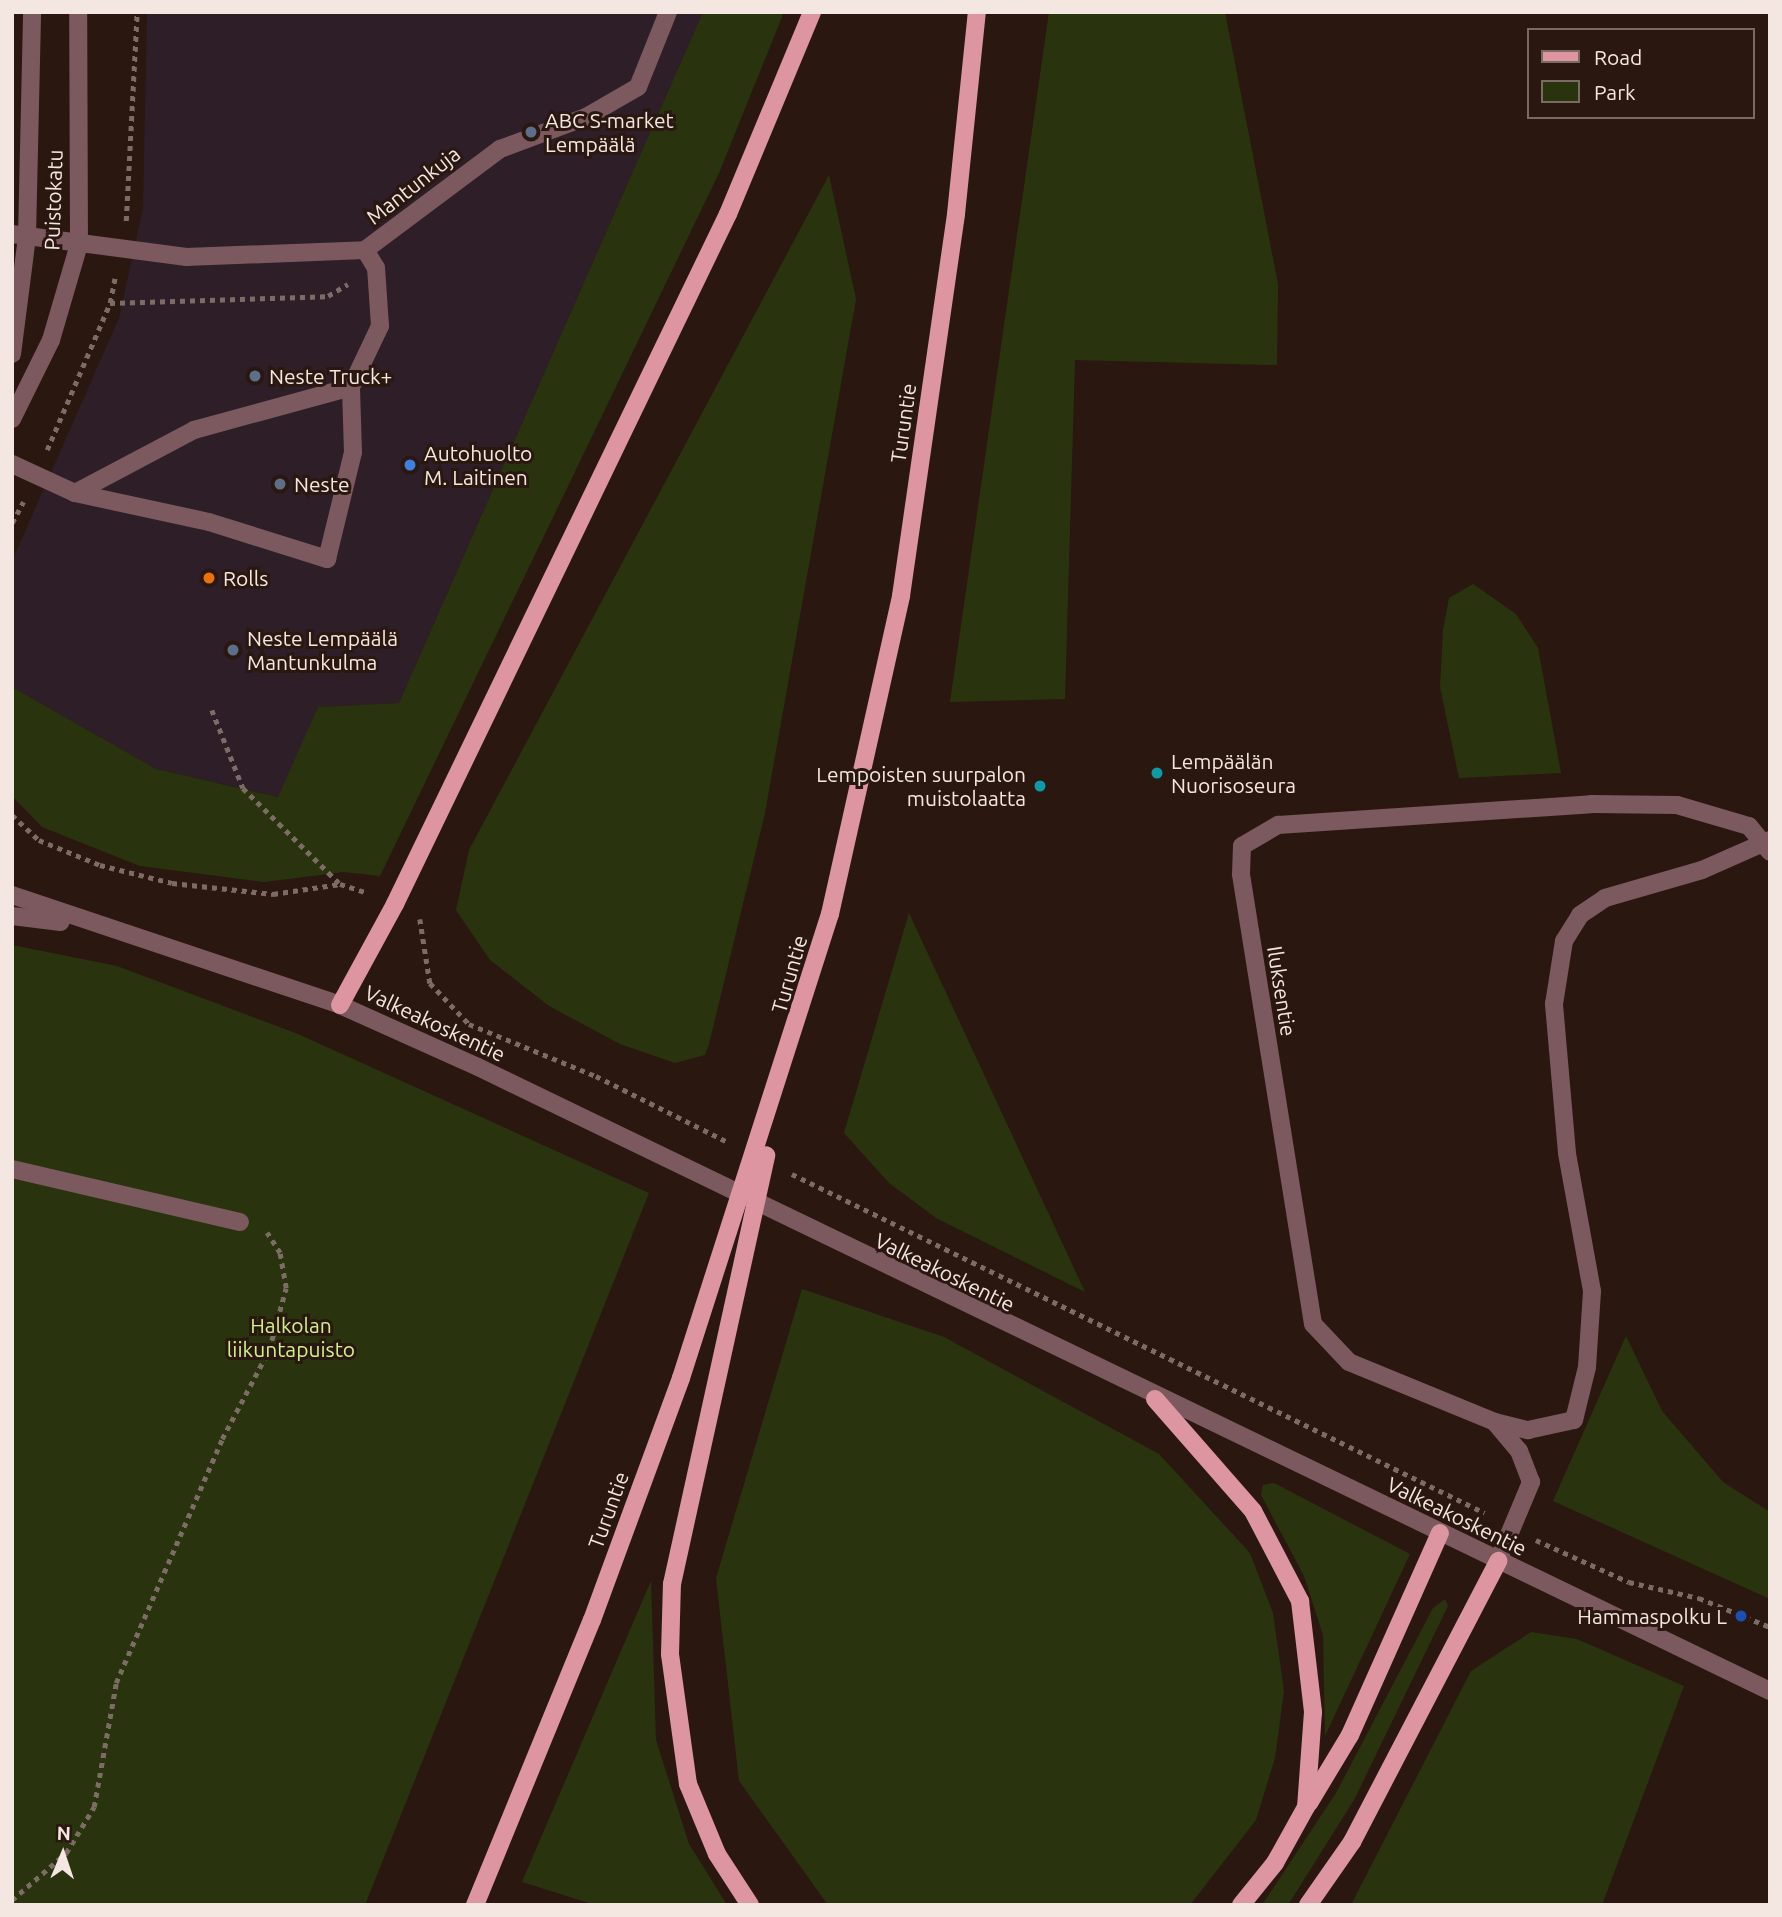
<!DOCTYPE html>
<html>
<head>
<meta charset="utf-8">
<style>
	body { margin:0 }
	#map { position:relative; width:1782px; height:1917px; overflow:hidden; background:#2a1710; font-family:Ubuntu,sans-serif }
	div>[style] { position:absolute }
	[style*='--x'] { left:calc(var(--x)*1px); top:calc(var(--y)*1px); width:calc(var(--w)*1px); rotate:calc(var(--a)*1deg) }
	.commercial>* { inset:0; background:#2e1e28 }
	.green>* { inset:0; background:#29340e }
	.path>* { height:4.5px; margin-top:-2.25px; transform-origin:0; background:repeating-linear-gradient(90deg,#7d6c66 0 5px,transparent 0 10px) }
	.minor>* { height:18px; margin:-9px; padding:0 9px; transform-origin:9px; border-radius:9px; background:#7b595e }
	.major>* { height:18px; margin:-9px; padding:0 9px; transform-origin:9px; border-radius:9px; background:#dc95a1 }
	.dots>* { width:19px; height:19px; translate:-50% -50%; box-sizing:border-box; border:4px solid #2a1710; border-radius:50% }
	span { translate:-50% -50%; white-space:nowrap; text-align:center; line-height:1.15; -webkit-text-stroke:6px #2a1710; paint-order:stroke }
	.poi-label { font-size:21px; color:#f4e6e1 }
	.left { translate:0 -50%; text-align:left }
	.right { translate:-100% -50%; text-align:right }
	.street-label { font-size:21px; color:#f4e6e1 }
	.park-label { font-size:21px; color:#cff18c }
	.frame { position:absolute; inset:0; border:14px solid #f4e6e1; pointer-events:none }
	.legend { position:absolute; left:1527px; top:28px; width:228px; height:91px; box-sizing:border-box; background:#2a1710; border:2px solid #7b6a64; margin:0; padding:9px 12px; list-style:none; font-size:21px; color:#f4e6e1 }
	.legend li { display:flex; align-items:center; gap:14px; height:35px }
	.legend b { width:35px; border:2px solid #7b6a64 }
	.north { position:absolute; left:28px; top:1819px; width:70px; height:70px; -webkit-text-stroke:5px #2a1710; paint-order:stroke; rotate:2deg; font-size:19px; font-weight:700; line-height:28px; text-align:center; color:#f4e6e1 }
	.north::after { content:''; display:block; margin:auto; width:24px; height:32px; background:#f4e6e1; clip-path:polygon(50% 0,100% 100%,50% 72%,0 100%) }
</style>
</head>
<body>
<div id="map">
	<div class="commercial">
		<div style="clip-path:polygon(147px 12px,703px 12px,399px 703px,318px 707px,279px 797px,156px 769px,12px 687px,12px 561px,119px 318px,143px 208px)"></div>
	</div>
	<div class="green">
		<div style="clip-path:polygon(703px 12px,784px 12px,719px 173px,380px 876px,344px 872px,264px 882px,140px 866px,42px 827px,12px 796px,12px 687px,156px 769px,278px 797px,318px 707px,399px 703px)"></div>
		<div style="clip-path:polygon(1049px 12px,1225px 12px,1278px 284px,1277px 365px,1075px 360px,1065px 699px,950px 702px)"></div>
		<div style="clip-path:polygon(829px 175px,856px 299px,765px 813px,709px 1044px,705px 1055px,675px 1063px,620px 1044px,549px 1006px,490px 960px,456px 910px,469px 850px)"></div>
		<div style="clip-path:polygon(1473px 584px,1516px 614px,1538px 648px,1561px 773px,1459px 778px,1440px 687px,1443px 630px,1449px 598px)"></div>
		<div style="clip-path:polygon(909px 913px,1085px 1292px,936px 1218px,889px 1183px,844px 1133px)"></div>
		<div style="clip-path:polygon(12px 945px,117px 966px,298px 1034px,649px 1193px,365px 1905px,12px 1905px)"></div>
		<div style="clip-path:polygon(802px 1289px,944px 1337px,1159px 1454px,1250px 1553px,1273px 1613px,1284px 1691px,1275px 1758px,1256px 1820px,1190px 1905px,828px 1905px,739px 1781px,716px 1578px)"></div>
		<div style="clip-path:polygon(1626px 1336px,1662px 1411px,1723px 1482px,1770px 1512px,1770px 1599px,1553px 1501px)"></div>
		<div style="clip-path:polygon(1274px 1483px,1410px 1554px,1325px 1736px,1323px 1635px,1304px 1576px,1261px 1495px,1263px 1485px)"></div>
		<div style="clip-path:polygon(651px 1581px,656px 1740px,689px 1844px,727px 1905px,595px 1905px,522px 1882px)"></div>
		<div style="clip-path:polygon(1445px 1599px,1448px 1606px,1354px 1800px,1288px 1905px,1262px 1905px,1336px 1793px,1433px 1608px)"></div>
		<div style="clip-path:polygon(1531px 1632px,1577px 1639px,1684px 1686px,1602px 1905px,1351px 1905px,1471px 1671px)"></div>
	</div>
	<div class="path">
		<div style="--x:126;--y:221;--w:209;--a:-87"></div>
		<div style="--x:110;--y:303;--w:25;--a:-79"></div>
		<div style="--x:47;--y:450;--w:160;--a:-66.8"></div>
		<div style="--x:110;--y:303;--w:218;--a:-1.8"></div>
		<div style="--x:328;--y:296;--w:23;--a:-31"></div>
		<div style="--x:12;--y:523;--w:24;--a:-62"></div>
		<div style="--x:212;--y:710;--w:84;--a:68.3"></div>
		<div style="--x:243;--y:788;--w:135;--a:44.7"></div>
		<div style="--x:12;--y:815;--w:37;--a:43"></div>
		<div style="--x:39;--y:840;--w:66;--a:22.3"></div>
		<div style="--x:100;--y:865;--w:74;--a:14"></div>
		<div style="--x:172;--y:883;--w:102;--a:6.2"></div>
		<div style="--x:273;--y:894;--w:68;--a:-8.5"></div>
		<div style="--x:340;--y:884;--w:29;--a:18"></div>
		<div style="--x:420;--y:919;--w:65;--a:81.1"></div>
		<div style="--x:430;--y:983;--w:57;--a:46.4"></div>
		<div style="--x:469;--y:1024;--w:137;--a:22.3"></div>
		<div style="--x:596;--y:1076;--w:148;--a:26.6"></div>
		<div style="--x:792;--y:1174;--w:771;--a:26.07"></div>
		<div style="--x:1536;--y:1540;--w:102;--a:24.3"></div>
		<div style="--x:1629;--y:1582;--w:72;--a:12.9"></div>
		<div style="--x:1699;--y:1598;--w:77;--a:22.2"></div>
		<div style="--x:12;--y:1900;--w:72;--a:-41"></div>
		<div style="--x:66;--y:1853;--w:54;--a:-58.7"></div>
		<div style="--x:94;--y:1807;--w:126;--a:-79.9"></div>
		<div style="--x:116;--y:1683;--w:266;--a:-66.5"></div>
		<div style="--x:222;--y:1439;--w:101;--a:-62.2"></div>
		<div style="--x:269;--y:1350;--w:64;--a:-74.7"></div>
		<div style="--x:286;--y:1288;--w:36;--a:-100"></div>
		<div style="--x:280;--y:1253;--w:24;--a:-123"></div>
	</div>
	<div class="minor">
		<div style="--x:12;--y:234;--w:176;--a:7.5"></div>
		<div style="--x:186;--y:257;--w:179;--a:-2.2"></div>
		<div style="--x:365;--y:250;--w:169;--a:-36.8"></div>
		<div style="--x:500;--y:149;--w:92;--a:-20.4"></div>
		<div style="--x:586;--y:117;--w:60;--a:-30"></div>
		<div style="--x:638;--y:87;--w:81;--a:-68.2"></div>
		<div style="--x:12;--y:354;--w:118;--a:-82.7"></div>
		<div style="--x:27;--y:237;--w:225;--a:-88.7"></div>
		<div style="--x:12;--y:419;--w:88;--a:-63.7"></div>
		<div style="--x:51;--y:340;--w:100;--a:-73.7"></div>
		<div style="--x:79;--y:244;--w:232;--a:-90.2"></div>
		<div style="--x:12;--y:464;--w:69;--a:24.7"></div>
		<div style="--x:75;--y:493;--w:135;--a:-27.9"></div>
		<div style="--x:194;--y:430;--w:163;--a:-15.3"></div>
		<div style="--x:351;--y:387;--w:68;--a:-64.6"></div>
		<div style="--x:380;--y:326;--w:58;--a:-93.9"></div>
		<div style="--x:376;--y:268;--w:21;--a:-121"></div>
		<div style="--x:75;--y:493;--w:137;--a:12.2"></div>
		<div style="--x:209;--y:522;--w:124;--a:17.4"></div>
		<div style="--x:327;--y:559;--w:110;--a:-76.3"></div>
		<div style="--x:353;--y:452;--w:65;--a:-91.8"></div>
		<div style="--x:12;--y:895;--w:346;--a:18.5"></div>
		<div style="--x:340;--y:1005;--w:151;--a:24.2"></div>
		<div style="--x:478;--y:1067;--w:1435;--a:25.78"></div>
		<div style="--x:12;--y:916;--w:49;--a:7"></div>
		<div style="--x:12;--y:1169;--w:234;--a:13.1"></div>
		<div style="--x:1495;--y:1422;--w:34;--a:14"></div>
		<div style="--x:1528;--y:1430;--w:47;--a:-12.3"></div>
		<div style="--x:1574;--y:1420;--w:55;--a:-76.2"></div>
		<div style="--x:1587;--y:1367;--w:76;--a:-86.2"></div>
		<div style="--x:1592;--y:1291;--w:140;--a:-100.3"></div>
		<div style="--x:1567;--y:1153;--w:150;--a:-95"></div>
		<div style="--x:1554;--y:1004;--w:64;--a:-81"></div>
		<div style="--x:1564;--y:941;--w:31;--a:-58"></div>
		<div style="--x:1580;--y:915;--w:30;--a:-34"></div>
		<div style="--x:1605;--y:898;--w:101;--a:-16.1"></div>
		<div style="--x:1702;--y:870;--w:74;--a:-23.8"></div>
		<div style="--x:1498;--y:1561;--w:86;--a:-67.3"></div>
		<div style="--x:1531;--y:1482;--w:33;--a:-111"></div>
		<div style="--x:1519;--y:1451;--w:38;--a:-130"></div>
		<div style="--x:1495;--y:1422;--w:158;--a:-157.7"></div>
		<div style="--x:1349;--y:1362;--w:52;--a:-133.5"></div>
		<div style="--x:1313;--y:1324;--w:456;--a:-99.1"></div>
		<div style="--x:1241;--y:874;--w:28;--a:-88"></div>
		<div style="--x:1242;--y:846;--w:42;--a:-30.3"></div>
		<div style="--x:1278;--y:825;--w:314;--a:-3.8"></div>
		<div style="--x:1591;--y:804;--w:86;--a:0.7"></div>
		<div style="--x:1677;--y:805;--w:75;--a:16.3"></div>
		<div style="--x:1749;--y:826;--w:33;--a:51"></div>
	</div>
	<div class="major">
		<div style="--x:340;--y:1005;--w:115;--a:-61.4"></div>
		<div style="--x:395;--y:904;--w:766;--a:-64.24"></div>
		<div style="--x:728;--y:214;--w:219;--a:-67.4"></div>
		<div style="--x:1155;--y:1399;--w:149;--a:48.8"></div>
		<div style="--x:1253;--y:1511;--w:102;--a:62.4"></div>
		<div style="--x:1300;--y:1601;--w:112;--a:83.3"></div>
		<div style="--x:1313;--y:1712;--w:95;--a:94.2"></div>
		<div style="--x:1306;--y:1807;--w:64;--a:119"></div>
		<div style="--x:1275;--y:1863;--w:54;--a:129"></div>
		<div style="--x:1309;--y:1803;--w:79;--a:-58.9"></div>
		<div style="--x:1350;--y:1735;--w:221;--a:-66"></div>
		<div style="--x:475;--y:1905;--w:308;--a:-67.7"></div>
		<div style="--x:592;--y:1620;--w:258;--a:-69.8"></div>
		<div style="--x:681;--y:1378;--w:487;--a:-72.2"></div>
		<div style="--x:830;--y:914;--w:326;--a:-77.4"></div>
		<div style="--x:901;--y:596;--w:386;--a:-81.8"></div>
		<div style="--x:956;--y:214;--w:203;--a:-84.1"></div>
		<div style="--x:750;--y:1905;--w:61;--a:-122.9"></div>
		<div style="--x:717;--y:1854;--w:76;--a:-112.5"></div>
		<div style="--x:688;--y:1784;--w:131;--a:-97.9"></div>
		<div style="--x:670;--y:1654;--w:70;--a:-88.4"></div>
		<div style="--x:672;--y:1584;--w:439;--a:-77.6"></div>
		<div style="--x:1308;--y:1905;--w:77;--a:-55.1"></div>
		<div style="--x:1352;--y:1842;--w:317;--a:-62.5"></div>
	</div>
	<div class="dots">
		<div style="left:531px;top:132px;background:#5c6f8a"></div>
		<div style="left:255px;top:376px;background:#5c6f8a"></div>
		<div style="left:410px;top:465px;background:#3f7fe0"></div>
		<div style="left:280px;top:484px;background:#5c6f8a"></div>
		<div style="left:209px;top:578px;background:#e8710a"></div>
		<div style="left:233px;top:650px;background:#5c6f8a"></div>
		<div style="left:1157px;top:773px;background:#0f9aa8"></div>
		<div style="left:1040px;top:786px;background:#0f9aa8"></div>
		<div style="left:1741px;top:1616px;background:#1a4fb4"></div>
	</div>
	<div class="poi-label">
		<span class="left" style="left:545px;top:132px">ABC S-market<br>Lempäälä</span>
		<span class="left" style="left:269px;top:376px">Neste Truck+</span>
		<span class="left" style="left:424px;top:465px">Autohuolto<br>M. Laitinen</span>
		<span class="left" style="left:294px;top:484px">Neste</span>
		<span class="left" style="left:223px;top:578px">Rolls</span>
		<span class="left" style="left:247px;top:650px">Neste Lempäälä<br>Mantunkulma</span>
		<span class="left" style="left:1171px;top:773px">Lempäälän<br>Nuorisoseura</span>
		<span class="right" style="left:1026px;top:786px">Lempoisten suurpalon<br>muistolaatta</span>
		<span class="right" style="left:1727px;top:1616px">Hammaspolku L</span>
	</div>
	<div class="street-label">
		<span style="left:413px;top:185px;rotate:-38deg">Mantunkuja</span>
		<span style="left:53px;top:200px;rotate:-88deg">Puistokatu</span>
		<span style="left:903px;top:423px;rotate:-82deg">Turuntie</span>
		<span style="left:789px;top:974px;rotate:-74deg">Turuntie</span>
		<span style="left:1282px;top:991px;rotate:81deg">Iluksentie</span>
		<span style="left:435px;top:1023px;rotate:25deg">Valkeakoskentie</span>
		<span style="left:945px;top:1272px;rotate:26deg">Valkeakoskentie</span>
		<span style="left:608px;top:1510px;rotate:-70deg">Turuntie</span>
		<span style="left:1457px;top:1516px;rotate:26deg">Valkeakoskentie</span>
	</div>
	<div class="park-label">
		<span style="left:291px;top:1337px">Halkolan<br>liikuntapuisto</span>
	</div>
	<div class="frame"></div>
	<ul class="legend">
	<li><b style="height:9px;background:#dc95a1"></b>Road</li>
	<li><b style="height:19px;background:#29340e"></b>Park</li>
	</ul>
	<div class="north">N</div>
</div>
</body>
</html>
